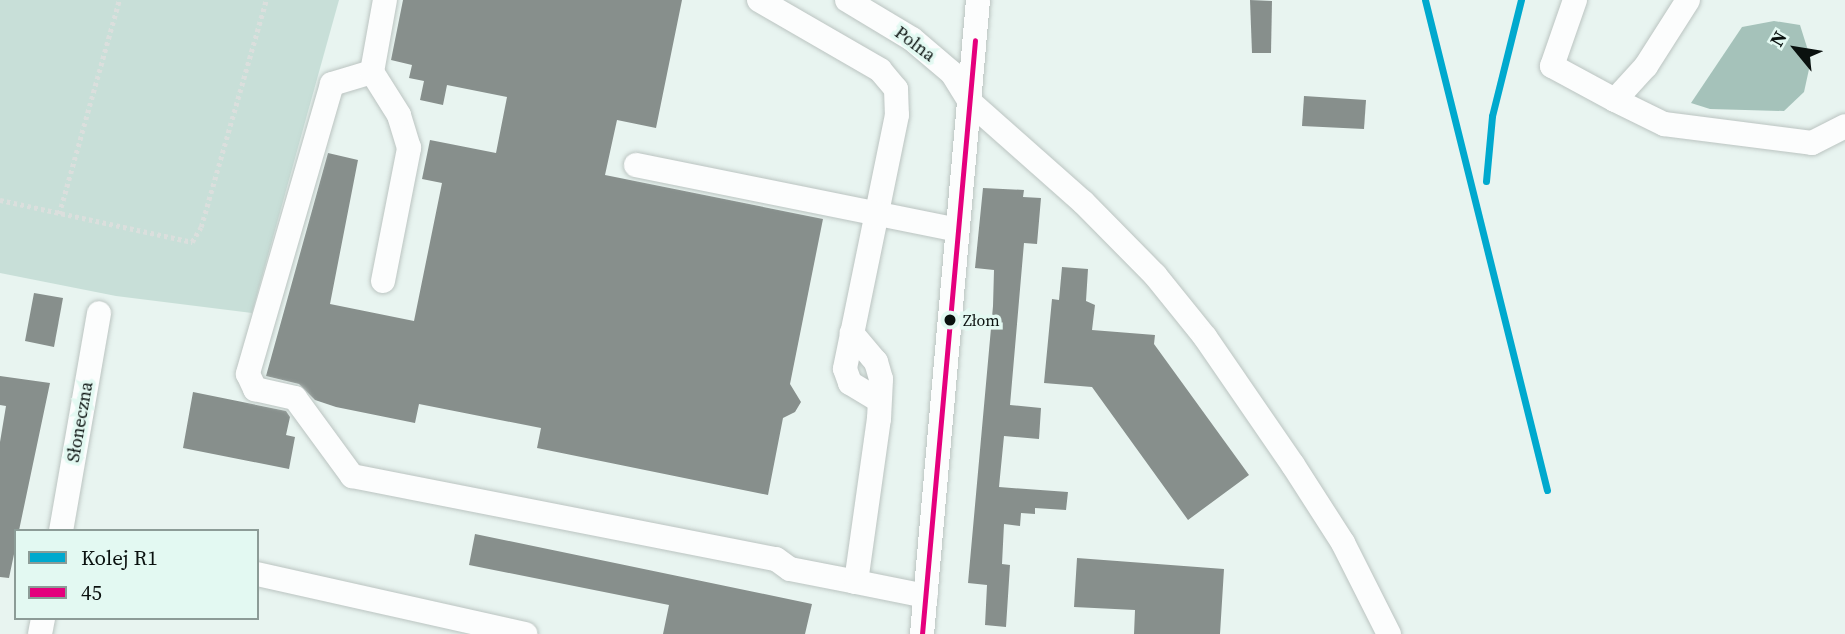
<!DOCTYPE html>
<html>
<head>
<meta charset="utf-8">
<style>
	body { margin:0 }
	#map { position:relative; width:1845px; height:634px; overflow:hidden; background:#e8f4f0; font-family:"Source Serif 4",serif }
	div>[style] { position:absolute }
	[style*='--x'] { left:calc(var(--x)*1px); top:calc(var(--y)*1px); width:calc(var(--w)*1px); rotate:calc(var(--a)*1deg) }
	.green>* { inset:0; background:#c8dfd8 }
	.water>* { inset:0; background:#a5c2ba }
	.building>* { inset:0; background:#878f8c }
	.path>* { height:4.5px; margin-top:-2.25px; transform-origin:0; background:repeating-linear-gradient(90deg,#dbdfdd 0 3.5px,transparent 0 7px) }
	.roads { filter:drop-shadow(0 0 2px #bbc4c1) drop-shadow(0 0 2px #bbc4c1) }
	.minor>* { height:24px; margin:-12px; padding:0 12px; transform-origin:12px; border-radius:12px; background:#fcfdfd }
	.bus-1>* { height:5px; margin:-2.5px; padding:0 2.5px; transform-origin:2.5px; border-radius:2.5px; background:#e5007d }
	.rail-1>* { height:7px; margin:-3.5px; padding:0 3.5px; transform-origin:3.5px; border-radius:3.5px; background:#00a9ce }
	.dots>* { width:19px; height:19px; translate:-50% -50%; box-sizing:border-box; border:4px solid #e3f9f2; border-radius:50% }
	span { translate:-50% -50%; white-space:nowrap; text-align:center; line-height:1.15; -webkit-text-stroke:7px #e3f9f2; paint-order:stroke }
	.bus-label { font-size:16px; color:#0a110f }
	.left { translate:0 -50%; text-align:left }
	.street-label { font-size:18px; color:#0a110f }
	.legend { position:absolute; left:14px; top:529px; width:245px; height:91px; box-sizing:border-box; background:#e3f9f2; border:2px solid #8c9c97; margin:0; padding:9px 12px; list-style:none; font-size:21px; color:#0a110f }
	.legend li { display:flex; align-items:center; gap:14px; height:35px }
	.legend b { width:35px; border:2px solid #8c9c97 }
	.north { position:absolute; left:1761px; top:14px; width:70px; height:70px; -webkit-text-stroke:5px #e3f9f2; paint-order:stroke; rotate:300deg; font-size:19px; font-weight:700; line-height:28px; text-align:center; color:#0a110f }
	.north::after { content:''; display:block; margin:auto; width:24px; height:32px; background:#0a110f; clip-path:polygon(50% 0,100% 100%,50% 72%,0 100%) }
</style>
</head>
<body>
<div id="map">
	<div class="green">
		<div style="clip-path:polygon(0 0,339px 0,252px 313px,116px 296px,0 273px)"></div>
	</div>
	<div class="water">
		<div style="clip-path:polygon(1774px 21px,1800px 25px,1811px 60px,1804px 92px,1784px 111px,1710px 109px,1691px 103px,1742px 27px)"></div>
	</div>
	<div class="building">
		<div style="clip-path:polygon(403px 0,682px 0,656px 128px,617px 120px,605px 175px,823px 219px,790px 384px,801px 402px,795px 412px,783px 418px,768px 495px,537px 448px,541px 428px,419px 404px,415px 423px,336px 407px,315px 400px,299px 384px,266px 376px,328px 153px,358px 160px,330px 304px,414px 321px,442px 183px,422px 179px,430px 140px,496px 153px,507px 97px,447px 85px,443px 105px,420px 100px,424px 81px,409px 78px,412px 65px,391px 60px)"></div>
		<div style="clip-path:polygon(1250px 0,1272px 1px,1271px 53px,1252px 53px)"></div>
		<div style="clip-path:polygon(1304px 96px,1366px 100px,1364px 129px,1302px 126px)"></div>
		<div style="clip-path:polygon(983px 188px,1024px 190px,1023px 197px,1041px 198px,1037px 244px,1024px 243px,1010px 405px,1041px 408px,1039px 439px,1004px 436px,999px 487px,1068px 492px,1066px 510px,1035px 508px,1035px 514px,1021px 513px,1020px 526px,1004px 524px,1002px 564px,1010px 565px,1006px 627px,985px 625px,987px 585px,968px 583px,993px 306px,994px 270px,975px 268px)"></div>
		<div style="clip-path:polygon(1062px 267px,1088px 269px,1086px 301px,1095px 305px,1092px 330px,1155px 335px,1154px 344px,1249px 475px,1188px 520px,1092px 387px,1044px 383px,1052px 299px,1059px 300px)"></div>
		<div style="clip-path:polygon(34px 293px,63px 298px,54px 347px,25px 341px)"></div>
		<div style="clip-path:polygon(0 376px,50px 383px,9px 578px,0 577px,0 442px,6px 406px,0 405px)"></div>
		<div style="clip-path:polygon(193px 392px,286px 411px,290px 417px,286px 435px,295px 437px,289px 469px,183px 448px)"></div>
		<div style="clip-path:polygon(475px 534px,812px 604px,805px 634px,663px 634px,669px 605px,469px 565px)"></div>
		<div style="clip-path:polygon(1077px 558px,1224px 569px,1220px 634px,1134px 634px,1135px 610px,1074px 607px)"></div>
	</div>
	<div class="path">
		<div style="--x:0;--y:200;--w:197;--a:12.3"></div>
		<div style="--x:192;--y:242;--w:17;--a:-59"></div>
		<div style="--x:201;--y:227;--w:236;--a:-74"></div>
		<div style="--x:59;--y:214;--w:222;--a:-74.3"></div>
	</div>
	<div class="roads">
		<div class="minor">
			<div style="--x:759;--y:0;--w:140;--a:30"></div>
			<div style="--x:880;--y:70;--w:25;--a:50"></div>
			<div style="--x:896;--y:89;--w:26;--a:88"></div>
			<div style="--x:897;--y:115;--w:259;--a:101.6"></div>
			<div style="--x:845;--y:369;--w:15;--a:70"></div>
			<div style="--x:850;--y:383;--w:33;--a:31"></div>
			<div style="--x:847;--y:0;--w:76;--a:31"></div>
			<div style="--x:912;--y:39;--w:52;--a:40.4"></div>
			<div style="--x:952;--y:73;--w:36;--a:58"></div>
			<div style="--x:971;--y:103;--w:149;--a:41.5"></div>
			<div style="--x:1083;--y:202;--w:103;--a:45.4"></div>
			<div style="--x:1155;--y:275;--w:80;--a:51.1"></div>
			<div style="--x:1205;--y:337;--w:155;--a:55.5"></div>
			<div style="--x:1293;--y:465;--w:93;--a:57.3"></div>
			<div style="--x:1343;--y:543;--w:102;--a:63.2"></div>
			<div style="--x:1575;--y:0;--w:70;--a:109.2"></div>
			<div style="--x:1552;--y:66;--w:72;--a:28.4"></div>
			<div style="--x:1615;--y:100;--w:46;--a:-47.6"></div>
			<div style="--x:1646;--y:66;--w:78;--a:-57.5"></div>
			<div style="--x:372;--y:72;--w:42;--a:163.3"></div>
			<div style="--x:332;--y:84;--w:302;--a:106.2"></div>
			<div style="--x:248;--y:374;--w:17;--a:65"></div>
			<div style="--x:255;--y:389;--w:41;--a:12.7"></div>
			<div style="--x:295;--y:398;--w:97;--a:53.8"></div>
			<div style="--x:352;--y:476;--w:432;--a:11.1"></div>
			<div style="--x:776;--y:559;--w:17;--a:36"></div>
			<div style="--x:790;--y:569;--w:67;--a:11.1"></div>
			<div style="--x:856;--y:582;--w:165;--a:-82"></div>
			<div style="--x:879;--y:419;--w:40;--a:-87.1"></div>
			<div style="--x:881;--y:379;--w:18;--a:-106"></div>
			<div style="--x:876;--y:362;--w:38;--a:-130"></div>
			<div style="--x:1615;--y:100;--w:55;--a:26.1"></div>
			<div style="--x:1664;--y:124;--w:149;--a:7.3"></div>
			<div style="--x:1812;--y:143;--w:37;--a:-27"></div>
			<div style="--x:636;--y:165;--w:328;--a:11.4"></div>
			<div style="--x:383;--y:281;--w:136;--a:-78.9"></div>
			<div style="--x:409;--y:148;--w:34;--a:-107"></div>
			<div style="--x:399;--y:115;--w:51;--a:-122.1"></div>
			<div style="--x:372;--y:72;--w:73;--a:-79.8"></div>
			<div style="--x:61;--y:531;--w:221;--a:-80.1"></div>
			<div style="--x:257;--y:574;--w:275;--a:12.6"></div>
			<div style="--x:856;--y:582;--w:71;--a:11.3"></div>
			<div style="--x:40;--y:634;--w:16;--a:-79"></div>
			<div style="--x:922;--y:634;--w:636;--a:-84.95"></div>
		</div>
	</div>
	<div class="bus-1">
		<div style="--x:922;--y:634;--w:596;--a:-84.9"></div>
	</div>
	<div class="rail-1">
		<div style="--x:1425;--y:0;--w:505;--a:76.02"></div>
		<div style="--x:1486;--y:181;--w:65;--a:-84.7"></div>
		<div style="--x:1492;--y:116;--w:120;--a:-76"></div>
	</div>
	<div class="dots">
		<div style="left:950px;top:320px;background:#0a110f"></div>
	</div>
	<div class="bus-label">
		<span class="left" style="left:963px;top:320px">Złom</span>
	</div>
	<div class="street-label">
		<span style="left:915px;top:44px;rotate:37deg">Polna</span>
		<span style="left:80px;top:422px;rotate:-80deg">Słoneczna</span>
	</div>
	<ul class="legend">
	<li><b style="height:9px;background:#00a9ce"></b>Kolej R1</li>
	<li><b style="height:9px;background:#e5007d"></b>45</li>
	</ul>
	<div class="north">N</div>
</div>
</body>
</html>
